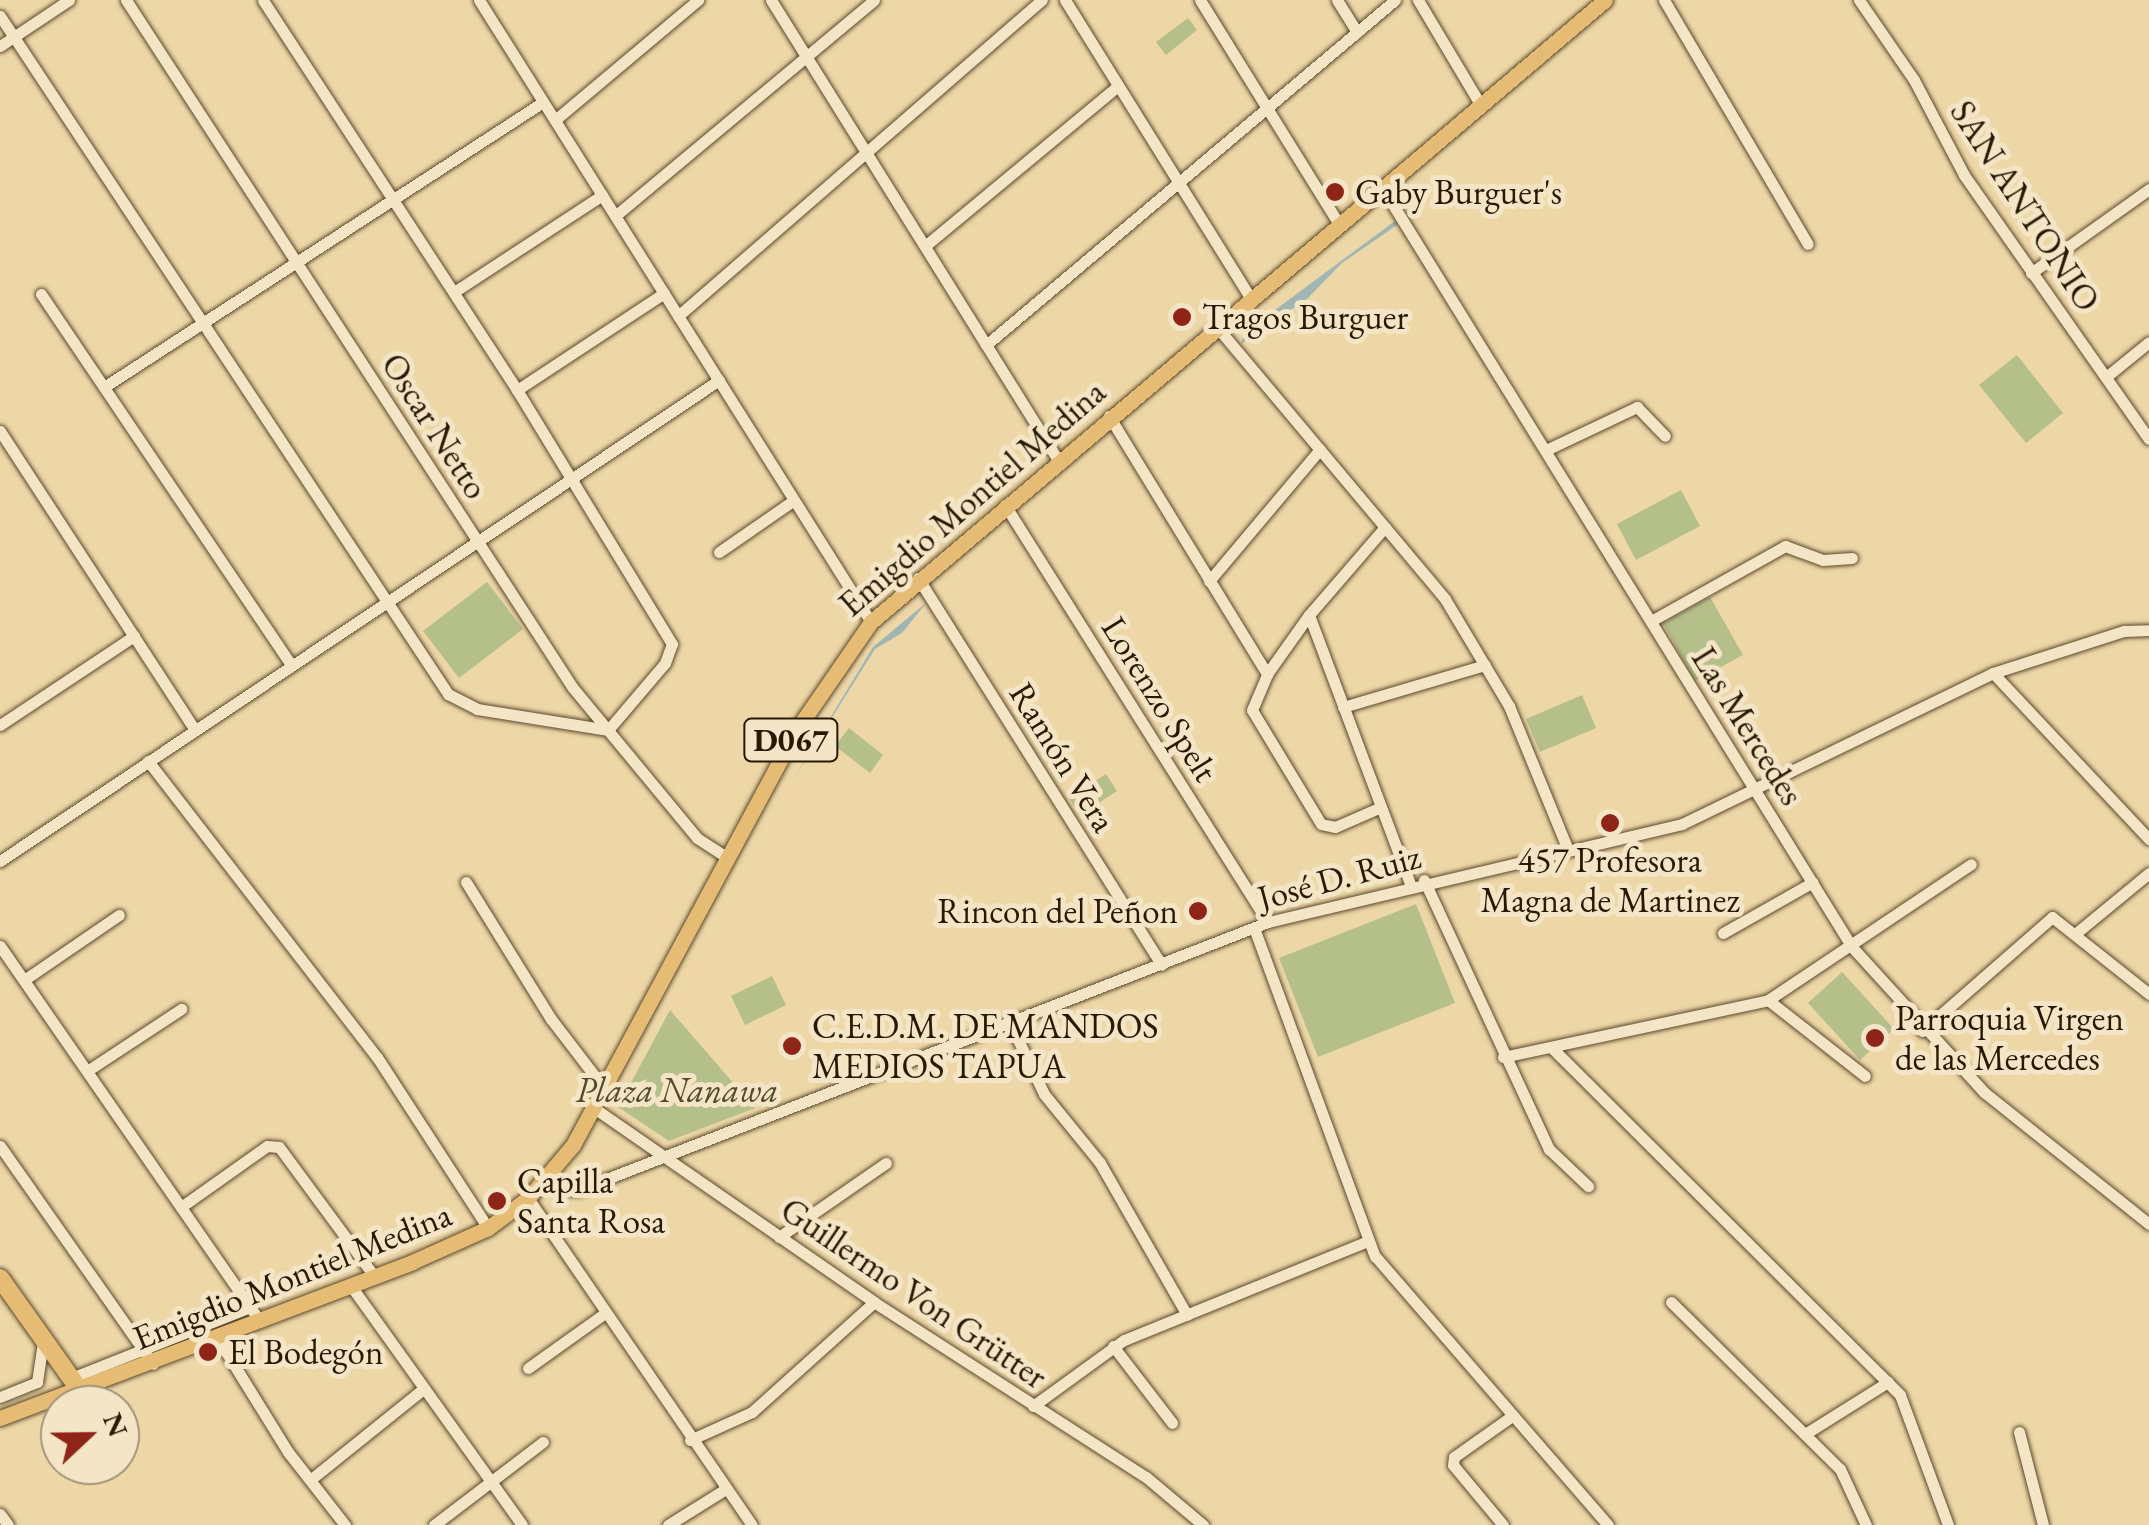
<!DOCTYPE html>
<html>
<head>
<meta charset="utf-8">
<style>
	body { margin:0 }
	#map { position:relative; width:2149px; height:1525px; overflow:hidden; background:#edd7a7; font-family:"EB Garamond",serif }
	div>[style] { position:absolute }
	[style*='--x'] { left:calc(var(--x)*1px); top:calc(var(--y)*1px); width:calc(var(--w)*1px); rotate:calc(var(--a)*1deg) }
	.green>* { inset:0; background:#b5bf8a }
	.water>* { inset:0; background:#a0b6b4 }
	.roads { filter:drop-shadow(0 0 2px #5a482c) drop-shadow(0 0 2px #5a482c) }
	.minor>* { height:11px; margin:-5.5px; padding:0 5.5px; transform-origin:5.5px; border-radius:5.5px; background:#f3e5c6 }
	.major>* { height:15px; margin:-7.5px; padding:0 7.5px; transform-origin:7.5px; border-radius:7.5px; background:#e6bc74 }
	.highway>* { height:18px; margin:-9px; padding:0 9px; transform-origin:9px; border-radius:9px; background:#e6bc74 }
	.dots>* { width:28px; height:28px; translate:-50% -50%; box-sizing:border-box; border:5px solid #f3e5c6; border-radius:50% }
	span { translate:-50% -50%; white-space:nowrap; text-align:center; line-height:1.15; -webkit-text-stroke:10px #f3e5c6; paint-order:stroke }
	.shield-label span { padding:2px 8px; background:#f3e5c6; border:2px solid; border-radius:8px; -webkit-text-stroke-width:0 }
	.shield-label { font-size:32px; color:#291903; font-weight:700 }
	.poi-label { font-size:35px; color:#291903 }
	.left { translate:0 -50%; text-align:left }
	.right { translate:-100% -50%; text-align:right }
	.street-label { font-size:35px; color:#291903 }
	.park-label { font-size:35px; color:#534b2c; font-style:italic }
	.north { position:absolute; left:40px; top:1385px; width:100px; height:100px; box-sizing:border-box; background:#f3e5c6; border:2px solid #a29378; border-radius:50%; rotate:68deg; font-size:28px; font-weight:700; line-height:40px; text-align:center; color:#291903 }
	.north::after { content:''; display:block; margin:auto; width:35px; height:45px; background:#8f2418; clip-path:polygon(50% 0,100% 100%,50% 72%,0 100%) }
</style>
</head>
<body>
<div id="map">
	<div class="green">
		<div style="clip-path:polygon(1188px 18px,1197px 30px,1166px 55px,1156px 42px)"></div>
		<div style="clip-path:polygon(2017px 355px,2063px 413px,2026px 443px,1979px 385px)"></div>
		<div style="clip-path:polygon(1681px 490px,1700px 526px,1636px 560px,1617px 524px)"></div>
		<div style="clip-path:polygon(487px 582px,523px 629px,459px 678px,423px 631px)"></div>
		<div style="clip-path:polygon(1710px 597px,1743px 655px,1695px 681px,1663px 623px)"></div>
		<div style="clip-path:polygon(1582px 695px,1596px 728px,1540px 752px,1526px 719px)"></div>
		<div style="clip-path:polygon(849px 728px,883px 755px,870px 773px,835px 746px)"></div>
		<div style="clip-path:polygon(1106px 774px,1117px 791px,1080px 815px,1069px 798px)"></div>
		<div style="clip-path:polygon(1416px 904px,1455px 1003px,1318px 1057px,1279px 958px)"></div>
		<div style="clip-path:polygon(1842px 972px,1894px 1029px,1860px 1060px,1808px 1003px)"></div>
		<div style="clip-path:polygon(772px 976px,786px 1005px,745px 1025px,731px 996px)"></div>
		<div style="clip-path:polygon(670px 1010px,755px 1108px,669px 1141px,618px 1107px)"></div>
	</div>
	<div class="water">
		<div style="clip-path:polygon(1395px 221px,1397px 225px,1342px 263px,1308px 298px,1241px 344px,1244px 333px)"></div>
		<div style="clip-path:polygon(927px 602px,902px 633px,875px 649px,791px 783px,873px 647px)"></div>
	</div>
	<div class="roads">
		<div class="minor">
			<div style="--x:126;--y:0;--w:820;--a:56.99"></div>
			<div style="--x:573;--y:688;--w:195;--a:50.4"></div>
			<div style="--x:697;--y:838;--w:37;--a:33"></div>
			<div style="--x:479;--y:0;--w:735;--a:57.78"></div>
			<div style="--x:771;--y:0;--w:542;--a:58.04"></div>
			<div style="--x:1065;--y:0;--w:352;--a:58.1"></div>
			<div style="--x:1200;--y:0;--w:264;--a:58.2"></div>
			<div style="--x:1337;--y:0;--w:38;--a:58"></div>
			<div style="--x:1418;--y:0;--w:121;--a:59.2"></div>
			<div style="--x:1664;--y:0;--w:283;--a:59.5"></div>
			<div style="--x:1859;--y:0;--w:97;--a:55.5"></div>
			<div style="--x:1914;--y:80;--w:107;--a:62.2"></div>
			<div style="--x:1964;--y:175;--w:322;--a:55"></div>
			<div style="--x:0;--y:16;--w:813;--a:56.54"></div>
			<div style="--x:448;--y:694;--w:33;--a:27"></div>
			<div style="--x:477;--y:709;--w:133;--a:9.1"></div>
			<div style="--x:608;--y:730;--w:88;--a:-49.6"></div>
			<div style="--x:665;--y:663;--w:20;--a:-70"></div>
			<div style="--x:672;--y:644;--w:298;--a:-121.4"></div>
			<div style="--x:517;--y:390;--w:465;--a:-123.1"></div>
			<div style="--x:0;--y:46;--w:83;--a:-33.7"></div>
			<div style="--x:555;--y:120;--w:187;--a:-40"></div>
			<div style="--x:1382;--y:187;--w:894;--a:58.27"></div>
			<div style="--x:1852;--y:947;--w:197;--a:47.7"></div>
			<div style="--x:1985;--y:1093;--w:210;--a:38.6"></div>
			<div style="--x:615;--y:216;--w:337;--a:-39.8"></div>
			<div style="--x:925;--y:246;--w:251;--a:-39.7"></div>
			<div style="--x:2031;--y:273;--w:145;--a:-35.4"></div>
			<div style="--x:454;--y:292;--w:177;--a:-33.2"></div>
			<div style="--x:41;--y:294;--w:447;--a:56"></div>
			<div style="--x:678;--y:316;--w:482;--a:-41"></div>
			<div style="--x:1217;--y:327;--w:355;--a:50"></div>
			<div style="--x:1445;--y:599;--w:125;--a:59.1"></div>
			<div style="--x:1509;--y:706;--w:156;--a:67.7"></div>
			<div style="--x:986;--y:345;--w:535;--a:-40.15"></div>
			<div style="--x:2106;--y:377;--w:55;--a:-39.1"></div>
			<div style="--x:104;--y:387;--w:523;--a:-32.99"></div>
			<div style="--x:517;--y:390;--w:176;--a:-33.4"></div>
			<div style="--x:1109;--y:416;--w:303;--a:58.5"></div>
			<div style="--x:0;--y:431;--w:357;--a:56.9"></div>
			<div style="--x:1546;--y:450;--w:101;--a:-25.3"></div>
			<div style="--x:1637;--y:407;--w:40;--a:46"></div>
			<div style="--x:1005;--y:505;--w:493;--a:57.8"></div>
			<div style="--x:719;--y:552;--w:91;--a:-34.7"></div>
			<div style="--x:918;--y:578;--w:457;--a:57.8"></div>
			<div style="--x:1209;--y:581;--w:172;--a:-49.9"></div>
			<div style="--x:1309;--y:615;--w:287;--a:69.4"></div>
			<div style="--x:1651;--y:621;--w:154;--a:-29.2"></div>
			<div style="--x:1785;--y:546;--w:40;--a:20.2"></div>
			<div style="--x:1823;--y:560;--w:29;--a:-4"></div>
			<div style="--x:1993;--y:673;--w:228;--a:46.8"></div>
			<div style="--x:1343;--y:707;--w:148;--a:-16.5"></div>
			<div style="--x:0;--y:725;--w:161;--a:-33.6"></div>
			<div style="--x:148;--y:761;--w:374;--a:52.3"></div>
			<div style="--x:377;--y:1057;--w:204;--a:57"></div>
			<div style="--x:1381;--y:807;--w:50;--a:156.5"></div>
			<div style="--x:1335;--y:827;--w:14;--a:-168"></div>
			<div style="--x:1321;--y:824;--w:133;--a:-121.2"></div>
			<div style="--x:1252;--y:710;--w:39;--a:-67"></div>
			<div style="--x:1267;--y:674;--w:72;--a:-54.6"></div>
			<div style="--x:1309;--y:615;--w:116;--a:-49.2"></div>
			<div style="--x:0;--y:861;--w:865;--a:-33.78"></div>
			<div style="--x:1424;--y:880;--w:297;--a:65.1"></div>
			<div style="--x:1549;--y:1149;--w:54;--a:43.5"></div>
			<div style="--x:466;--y:882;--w:161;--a:58.2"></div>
			<div style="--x:551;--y:1019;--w:87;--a:52.5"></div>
			<div style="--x:1254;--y:928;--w:350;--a:69.8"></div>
			<div style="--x:1375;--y:1256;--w:356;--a:49.1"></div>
			<div style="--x:1723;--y:933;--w:103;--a:-29.5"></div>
			<div style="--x:2075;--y:934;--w:96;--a:-39.5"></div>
			<div style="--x:0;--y:946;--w:457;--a:55.3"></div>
			<div style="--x:24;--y:980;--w:115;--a:-34.4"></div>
			<div style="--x:1768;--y:1000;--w:123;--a:38.1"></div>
			<div style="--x:1010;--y:1023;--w:79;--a:64.4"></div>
			<div style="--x:1044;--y:1094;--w:89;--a:50.9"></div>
			<div style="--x:1100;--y:1163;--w:175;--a:60.2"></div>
			<div style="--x:1922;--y:1031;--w:173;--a:-41.2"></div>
			<div style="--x:2052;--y:917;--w:124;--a:38.4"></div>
			<div style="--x:1551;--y:1047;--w:493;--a:44.9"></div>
			<div style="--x:1900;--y:1395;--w:139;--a:69.7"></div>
			<div style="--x:1503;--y:1057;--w:271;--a:-12.1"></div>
			<div style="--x:1768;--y:1000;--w:244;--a:-33.8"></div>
			<div style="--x:87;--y:1071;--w:113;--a:-33.4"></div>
			<div style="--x:594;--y:1108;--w:341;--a:34.7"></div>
			<div style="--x:874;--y:1302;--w:323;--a:32.8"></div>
			<div style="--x:1146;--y:1477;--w:75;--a:40.1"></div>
			<div style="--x:0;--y:1146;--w:266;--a:54.9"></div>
			<div style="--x:550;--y:1176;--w:18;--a:45"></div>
			<div style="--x:563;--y:1189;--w:15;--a:4"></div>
			<div style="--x:578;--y:1190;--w:740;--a:-21.23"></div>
			<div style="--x:1268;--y:922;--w:425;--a:-13.3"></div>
			<div style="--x:1682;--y:824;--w:346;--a:-25.9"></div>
			<div style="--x:1993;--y:673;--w:138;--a:-17.8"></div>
			<div style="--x:2124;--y:631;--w:25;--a:-2"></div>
			<div style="--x:528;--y:1198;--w:396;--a:55.6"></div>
			<div style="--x:181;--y:1207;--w:105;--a:-35.3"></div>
			<div style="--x:267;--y:1146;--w:12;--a:5"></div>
			<div style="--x:279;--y:1147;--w:162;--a:53.6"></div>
			<div style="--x:779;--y:1237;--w:130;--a:-34.7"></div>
			<div style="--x:351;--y:1286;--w:294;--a:54.4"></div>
			<div style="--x:1671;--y:1302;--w:238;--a:44.7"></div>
			<div style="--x:1840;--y:1469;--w:62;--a:65.1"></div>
			<div style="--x:218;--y:1339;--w:133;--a:58.2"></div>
			<div style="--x:288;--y:1452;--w:93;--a:52"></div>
			<div style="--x:1113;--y:1346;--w:97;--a:52.5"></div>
			<div style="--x:528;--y:1368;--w:95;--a:-35.5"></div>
			<div style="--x:71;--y:1378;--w:193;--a:-21.6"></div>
			<div style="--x:0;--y:1397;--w:40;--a:-22"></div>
			<div style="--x:37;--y:1382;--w:40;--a:-81.5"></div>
			<div style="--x:1033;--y:1406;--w:112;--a:-36"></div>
			<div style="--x:1124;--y:1340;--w:263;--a:-22.1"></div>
			<div style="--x:2019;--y:1432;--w:96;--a:75.5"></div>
			<div style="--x:1805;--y:1434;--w:98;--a:-32.1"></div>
			<div style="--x:690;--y:1440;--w:68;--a:-24.3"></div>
			<div style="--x:752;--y:1412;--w:164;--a:-42"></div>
			<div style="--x:310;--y:1480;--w:145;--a:-38.8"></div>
			<div style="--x:0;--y:1514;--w:14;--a:54"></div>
			<div style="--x:434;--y:1525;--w:137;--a:-37.3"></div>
			<div style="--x:668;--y:1525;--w:66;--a:-32"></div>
			<div style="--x:1503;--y:1525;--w:78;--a:-129.8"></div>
			<div style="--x:1453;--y:1465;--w:8;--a:-83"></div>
			<div style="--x:1454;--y:1457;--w:71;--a:-35.3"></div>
		</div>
		<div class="major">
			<div style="--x:0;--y:1418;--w:441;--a:-20.7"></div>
			<div style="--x:412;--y:1262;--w:83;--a:-24.1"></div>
			<div style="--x:488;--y:1228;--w:50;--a:-36.9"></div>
			<div style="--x:528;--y:1198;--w:70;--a:-49.7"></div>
			<div style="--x:573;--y:1145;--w:469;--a:-61.7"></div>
			<div style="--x:795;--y:732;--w:134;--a:-55.4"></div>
			<div style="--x:871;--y:622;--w:962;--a:-40.28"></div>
		</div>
		<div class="highway">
			<div style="--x:0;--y:1278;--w:140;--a:54.6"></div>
		</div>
	</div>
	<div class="dots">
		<div style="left:1335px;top:192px;background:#8f2418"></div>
		<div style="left:1182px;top:317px;background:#8f2418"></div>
		<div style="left:1610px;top:823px;background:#8f2418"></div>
		<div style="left:1198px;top:911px;background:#8f2418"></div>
		<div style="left:1875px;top:1038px;background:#8f2418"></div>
		<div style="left:792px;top:1046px;background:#8f2418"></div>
		<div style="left:497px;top:1201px;background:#8f2418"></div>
		<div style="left:208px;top:1352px;background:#8f2418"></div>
	</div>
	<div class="shield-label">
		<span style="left:791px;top:740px">D067</span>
	</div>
	<div class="poi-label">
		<span class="left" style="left:1355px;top:192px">Gaby Burguer's</span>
		<span class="left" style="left:1202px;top:317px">Tragos Burguer</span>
		<span style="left:1610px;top:880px">457 Profesora<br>Magna de Martinez</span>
		<span class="right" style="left:1178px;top:911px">Rincon del Peñon</span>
		<span class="left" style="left:1895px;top:1038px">Parroquia Virgen<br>de las Mercedes</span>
		<span class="left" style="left:812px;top:1046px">C.E.D.M. DE MANDOS<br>MEDIOS TAPUA</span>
		<span class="left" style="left:517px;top:1201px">Capilla<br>Santa Rosa</span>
		<span class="left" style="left:228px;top:1352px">El Bodegón</span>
	</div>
	<div class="street-label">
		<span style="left:2025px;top:206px;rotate:57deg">SAN ANTONIO</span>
		<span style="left:435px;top:426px;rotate:57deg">Oscar Netto</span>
		<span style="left:972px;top:498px;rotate:-41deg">Emigdio Montiel Medina</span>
		<span style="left:1160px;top:699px;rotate:58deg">Lorenzo Spelt</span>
		<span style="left:1748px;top:726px;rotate:58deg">Las Mercedes</span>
		<span style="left:1063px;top:757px;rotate:58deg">Ramón Vera</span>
		<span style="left:1339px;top:877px;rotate:-15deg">José D. Ruiz</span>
		<span style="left:292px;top:1276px;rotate:-22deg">Emigdio Montiel Medina</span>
		<span style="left:914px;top:1293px;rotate:34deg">Guillermo Von Grütter</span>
	</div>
	<div class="park-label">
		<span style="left:677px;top:1090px">Plaza Nanawa</span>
	</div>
	<div class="north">N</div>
</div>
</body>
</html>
